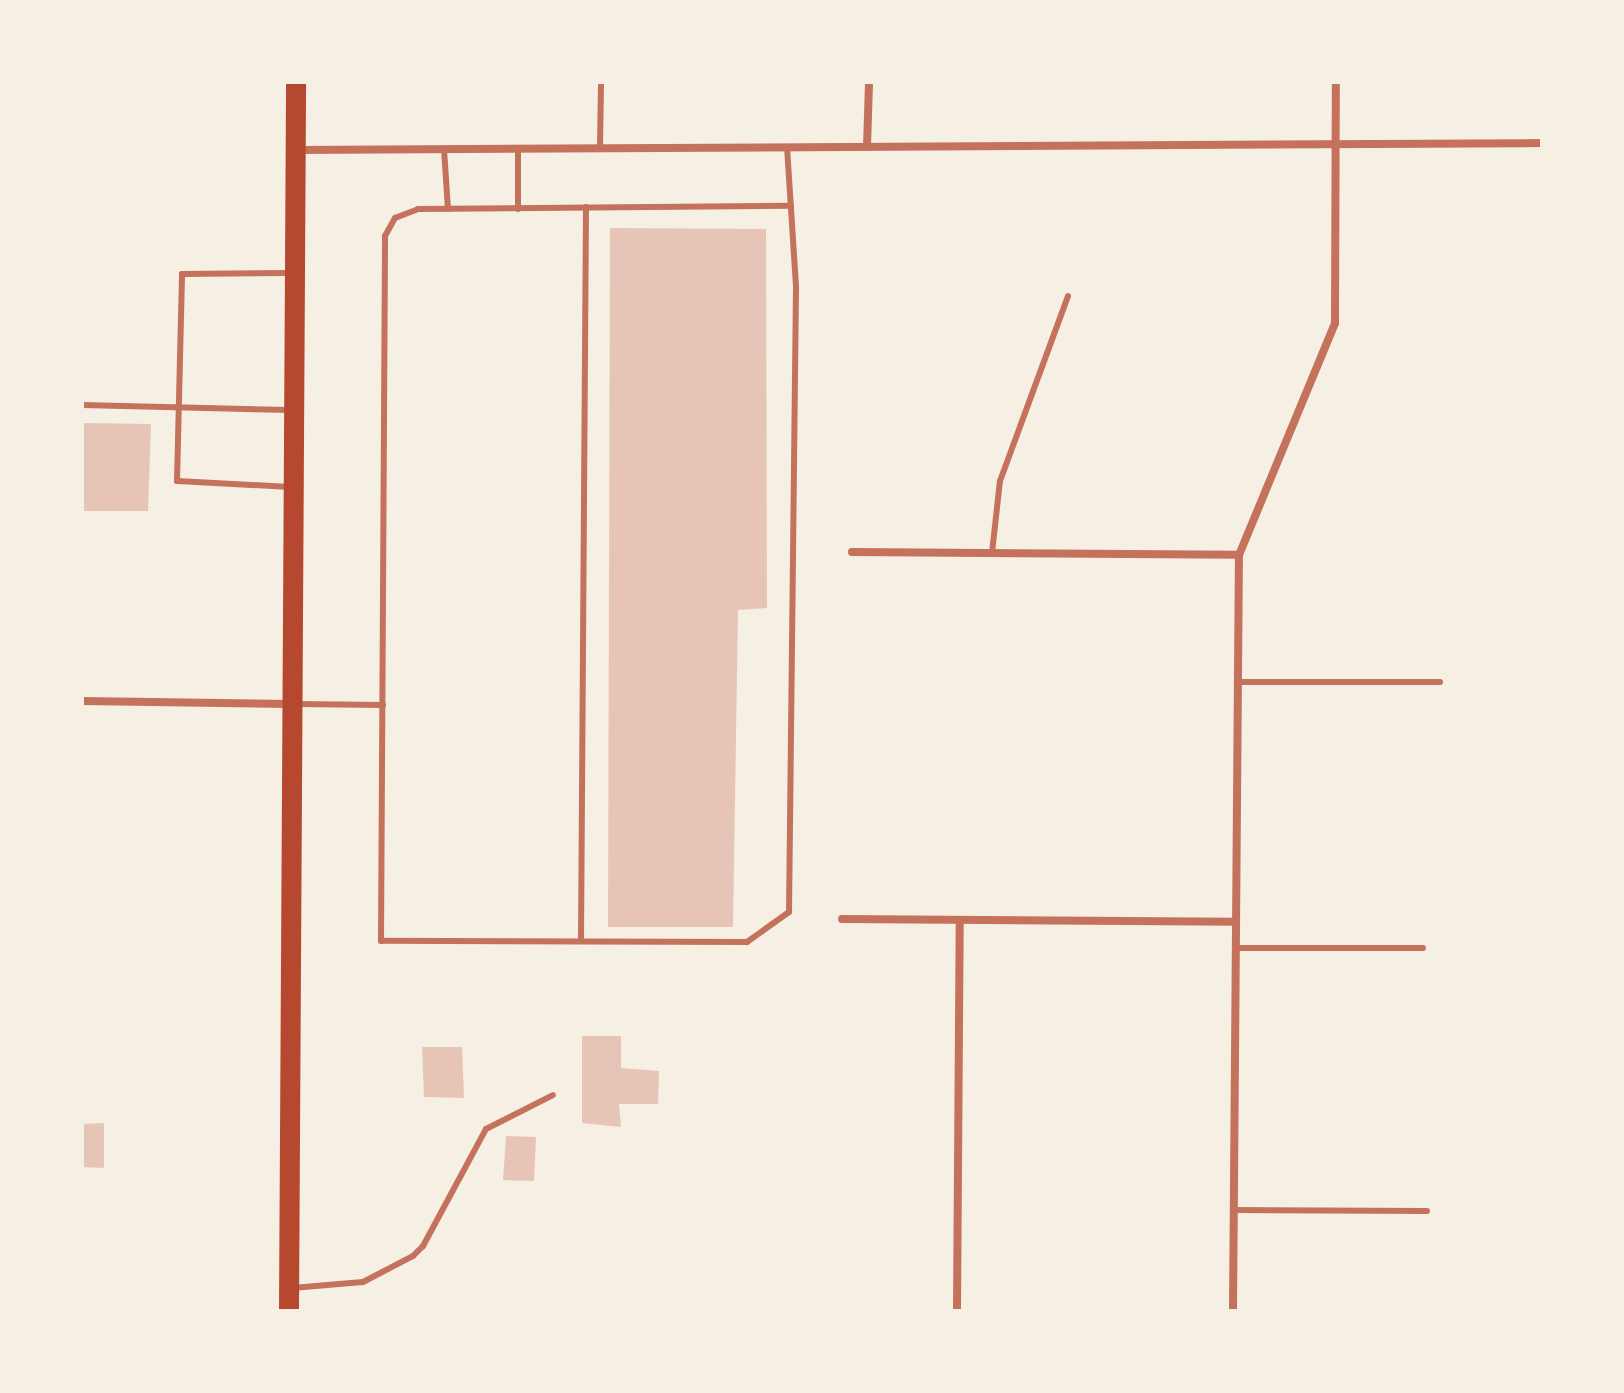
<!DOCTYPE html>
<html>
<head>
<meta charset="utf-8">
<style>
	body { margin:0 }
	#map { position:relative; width:1624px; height:1393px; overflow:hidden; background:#f6efe4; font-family:Quicksand,sans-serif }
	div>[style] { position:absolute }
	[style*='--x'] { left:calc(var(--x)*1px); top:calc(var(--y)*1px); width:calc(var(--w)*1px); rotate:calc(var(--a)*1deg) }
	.building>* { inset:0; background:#e6c5b7 }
	.service>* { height:6px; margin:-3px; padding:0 3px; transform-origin:3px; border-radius:3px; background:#c5725c }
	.minor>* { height:8px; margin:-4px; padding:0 4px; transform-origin:4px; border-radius:4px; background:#c5725c }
	.primary>* { height:20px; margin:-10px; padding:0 10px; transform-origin:10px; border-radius:10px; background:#b5482f }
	span { translate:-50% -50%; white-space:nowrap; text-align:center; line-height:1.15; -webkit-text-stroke:6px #f6efe4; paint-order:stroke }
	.frame { position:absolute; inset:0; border:84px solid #f6efe4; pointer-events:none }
</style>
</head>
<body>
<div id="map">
	<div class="building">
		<div style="clip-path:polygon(610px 228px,766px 229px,767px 608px,738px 610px,733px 927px,608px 927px)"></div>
		<div style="clip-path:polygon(82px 423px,151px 424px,148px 511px,82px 511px)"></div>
		<div style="clip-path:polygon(582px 1036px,621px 1036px,621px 1068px,659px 1071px,658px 1104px,619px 1104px,621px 1127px,582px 1123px)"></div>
		<div style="clip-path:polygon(422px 1047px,462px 1047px,464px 1098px,424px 1097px)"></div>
		<div style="clip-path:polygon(104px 1123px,104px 1168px,82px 1167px,82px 1124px)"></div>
		<div style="clip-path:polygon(506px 1136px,536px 1137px,534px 1181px,503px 1180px)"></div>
	</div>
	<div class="service">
		<div style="--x:787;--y:147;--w:140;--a:86.3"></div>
		<div style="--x:796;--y:287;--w:625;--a:90.64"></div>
		<div style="--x:789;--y:912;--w:52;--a:144.5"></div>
		<div style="--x:747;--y:942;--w:366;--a:-179.8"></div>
		<div style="--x:381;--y:941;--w:705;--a:-89.67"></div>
		<div style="--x:385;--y:236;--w:21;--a:-61"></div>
		<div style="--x:395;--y:218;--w:25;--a:-21"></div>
		<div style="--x:418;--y:209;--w:373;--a:-0.5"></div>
		<div style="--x:600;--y:148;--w:66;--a:-89.1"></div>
		<div style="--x:444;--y:149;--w:60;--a:86.2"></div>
		<div style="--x:518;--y:149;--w:60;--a:90"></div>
		<div style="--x:82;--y:405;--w:208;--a:1.4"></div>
		<div style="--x:290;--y:487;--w:113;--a:-177"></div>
		<div style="--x:177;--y:481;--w:207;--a:-88.6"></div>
		<div style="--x:182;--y:274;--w:109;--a:-0.5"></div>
		<div style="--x:992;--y:553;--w:72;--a:-83.7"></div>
		<div style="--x:1000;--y:481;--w:197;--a:-69.8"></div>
		<div style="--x:1238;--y:682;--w:202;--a:0"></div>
		<div style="--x:296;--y:704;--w:87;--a:0.7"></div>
		<div style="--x:581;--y:941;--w:734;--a:-89.61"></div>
		<div style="--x:1235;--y:948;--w:188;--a:0"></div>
		<div style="--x:1234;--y:1210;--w:193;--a:0.3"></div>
		<div style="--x:292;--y:1288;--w:71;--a:-4.8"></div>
		<div style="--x:363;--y:1282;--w:56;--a:-27.5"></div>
		<div style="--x:413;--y:1256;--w:14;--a:-45"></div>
		<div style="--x:423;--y:1246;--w:133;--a:-61.7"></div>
		<div style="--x:486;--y:1129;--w:75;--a:-26.9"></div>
	</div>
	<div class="minor">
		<div style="--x:867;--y:147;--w:65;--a:-88.2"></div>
		<div style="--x:296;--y:150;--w:1246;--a:-0.32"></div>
		<div style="--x:852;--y:552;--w:387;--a:0.4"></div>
		<div style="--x:82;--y:701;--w:209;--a:0.8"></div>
		<div style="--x:842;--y:919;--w:394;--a:0.4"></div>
		<div style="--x:957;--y:1311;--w:391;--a:-89.6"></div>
		<div style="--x:1233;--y:1311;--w:756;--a:-89.55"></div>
		<div style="--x:1239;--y:555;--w:251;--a:-67.5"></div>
		<div style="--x:1335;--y:323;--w:241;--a:-89.8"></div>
	</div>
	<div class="primary">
		<div style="--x:289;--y:1311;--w:1229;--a:-89.67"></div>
	</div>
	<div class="frame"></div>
</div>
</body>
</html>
